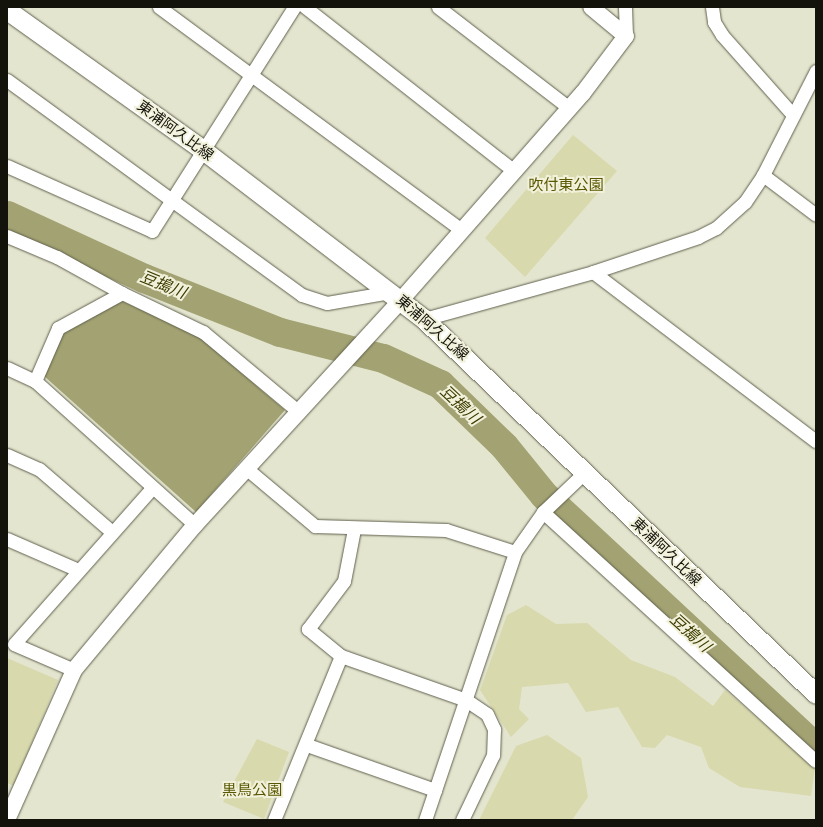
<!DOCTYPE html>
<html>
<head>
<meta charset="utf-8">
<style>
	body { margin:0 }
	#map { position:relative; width:823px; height:827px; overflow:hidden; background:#e4e5cf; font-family:Figtree,"Noto Sans JP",sans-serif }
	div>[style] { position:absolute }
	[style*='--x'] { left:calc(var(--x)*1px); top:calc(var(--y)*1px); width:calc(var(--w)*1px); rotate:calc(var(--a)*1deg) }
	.green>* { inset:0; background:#d8d9ad }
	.water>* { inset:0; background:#a2a272 }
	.river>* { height:29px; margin:-14.5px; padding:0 14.5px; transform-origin:14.5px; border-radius:14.5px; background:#a2a272 }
	.roads { filter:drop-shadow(0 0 1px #60604d) drop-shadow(0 0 1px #60604d) }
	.minor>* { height:13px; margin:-6.5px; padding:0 6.5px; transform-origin:6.5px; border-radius:6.5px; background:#fff }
	.tertiary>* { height:16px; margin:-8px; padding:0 8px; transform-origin:8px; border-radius:8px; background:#fff }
	.secondary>* { height:19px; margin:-9.5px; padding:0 9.5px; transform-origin:9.5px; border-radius:9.5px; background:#fff }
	span { translate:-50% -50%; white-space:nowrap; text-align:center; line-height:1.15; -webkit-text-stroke:4px #f2f2dc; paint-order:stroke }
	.street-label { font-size:15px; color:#13130b }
	.park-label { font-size:15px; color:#595700 }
	.water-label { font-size:16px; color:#3e3c00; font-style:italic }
	.frame { position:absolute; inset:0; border:8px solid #13130b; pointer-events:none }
</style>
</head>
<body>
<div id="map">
	<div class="green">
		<div style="clip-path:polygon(573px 135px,617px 171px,525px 277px,485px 238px)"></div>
		<div style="clip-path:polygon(526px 605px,556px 624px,587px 623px,631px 660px,675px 677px,713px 706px,725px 690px,815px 768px,811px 796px,740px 787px,709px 768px,701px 747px,667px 735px,655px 748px,642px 747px,618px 707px,586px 712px,568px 683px,522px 687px,519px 709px,529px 719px,511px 737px,480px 690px,507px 615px)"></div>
		<div style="clip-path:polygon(7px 658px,58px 680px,14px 786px,7px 783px)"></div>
		<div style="clip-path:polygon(547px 735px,581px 758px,588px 797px,572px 820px,479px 820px,516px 746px)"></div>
		<div style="clip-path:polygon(257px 739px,289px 752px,264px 819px,223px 802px)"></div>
	</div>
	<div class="water">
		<div style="clip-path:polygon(122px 301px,198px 336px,285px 410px,196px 512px,44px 376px,62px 332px)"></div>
	</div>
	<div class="river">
		<div style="--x:7;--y:215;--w:151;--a:24.7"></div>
		<div style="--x:144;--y:278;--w:146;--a:21.7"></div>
		<div style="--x:280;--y:332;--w:106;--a:14.2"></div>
		<div style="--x:383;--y:358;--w:63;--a:24.5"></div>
		<div style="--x:440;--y:384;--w:89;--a:44.1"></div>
		<div style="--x:504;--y:446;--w:63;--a:50.8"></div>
		<div style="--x:544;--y:495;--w:371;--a:42.9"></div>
	</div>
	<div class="roads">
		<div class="minor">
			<div style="--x:159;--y:7;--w:375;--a:36.4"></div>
			<div style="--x:305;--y:7;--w:264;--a:38.1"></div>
			<div style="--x:438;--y:7;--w:165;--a:37.6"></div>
			<div style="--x:625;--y:7;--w:29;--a:88"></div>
			<div style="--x:712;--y:7;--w:15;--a:82"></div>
			<div style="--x:714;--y:22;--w:15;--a:58"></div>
			<div style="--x:722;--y:35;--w:107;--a:48.4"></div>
			<div style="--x:7;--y:80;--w:365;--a:36.1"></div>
			<div style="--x:302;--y:295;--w:26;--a:18"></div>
			<div style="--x:327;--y:303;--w:65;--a:-9.8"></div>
			<div style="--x:7;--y:166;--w:159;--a:24.1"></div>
			<div style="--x:152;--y:231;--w:265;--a:-57.6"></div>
			<div style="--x:763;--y:175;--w:66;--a:37"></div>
			<div style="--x:7;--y:236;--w:54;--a:22.8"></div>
			<div style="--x:57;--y:257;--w:74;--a:29"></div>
			<div style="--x:593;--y:272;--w:280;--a:37.2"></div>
			<div style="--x:424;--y:319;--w:175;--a:-15.5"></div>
			<div style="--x:593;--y:272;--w:111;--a:-18.4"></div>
			<div style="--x:698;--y:237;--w:20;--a:-27"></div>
			<div style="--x:716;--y:228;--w:39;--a:-42"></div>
			<div style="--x:745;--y:202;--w:32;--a:-56"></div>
			<div style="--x:763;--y:175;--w:117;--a:-63"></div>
			<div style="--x:7;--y:368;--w:31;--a:25"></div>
			<div style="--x:7;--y:455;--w:35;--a:24"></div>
			<div style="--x:39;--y:469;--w:96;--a:40.8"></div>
			<div style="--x:247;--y:469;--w:89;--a:40"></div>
			<div style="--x:315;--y:526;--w:131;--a:1.7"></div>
			<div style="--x:446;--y:530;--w:72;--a:17.7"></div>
			<div style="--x:543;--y:512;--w:369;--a:42.4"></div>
			<div style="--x:195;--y:525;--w:215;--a:-138"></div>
			<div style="--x:35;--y:381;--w:58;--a:-66.5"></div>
			<div style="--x:58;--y:328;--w:73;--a:-28.7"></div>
			<div style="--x:122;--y:293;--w:90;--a:25.7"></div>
			<div style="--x:203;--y:332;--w:125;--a:39.8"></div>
			<div style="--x:7;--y:539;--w:77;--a:23.6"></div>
			<div style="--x:341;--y:656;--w:43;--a:-140.7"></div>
			<div style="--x:308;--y:629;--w:60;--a:-53.1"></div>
			<div style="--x:344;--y:581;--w:53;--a:-79.1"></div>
			<div style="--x:74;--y:670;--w:65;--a:-156.6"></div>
			<div style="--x:14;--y:644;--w:208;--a:-48.5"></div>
			<div style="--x:307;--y:745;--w:136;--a:19.4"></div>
			<div style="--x:274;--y:820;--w:177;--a:-67.8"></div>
			<div style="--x:341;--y:656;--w:133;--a:19.4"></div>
			<div style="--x:466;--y:700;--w:25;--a:34"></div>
			<div style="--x:487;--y:714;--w:17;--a:65"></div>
			<div style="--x:494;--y:729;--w:26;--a:92"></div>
			<div style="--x:493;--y:755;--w:72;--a:115.5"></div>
			<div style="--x:425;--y:820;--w:283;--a:-71.4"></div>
			<div style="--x:515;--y:552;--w:49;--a:-55"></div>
			<div style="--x:543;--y:512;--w:57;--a:-43.6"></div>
		</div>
		<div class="tertiary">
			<div style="--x:7;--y:820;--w:164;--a:-65.9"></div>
			<div style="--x:74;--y:670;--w:189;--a:-50.2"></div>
			<div style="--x:195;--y:525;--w:305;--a:-47.5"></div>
			<div style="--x:401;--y:300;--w:276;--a:-48.7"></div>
			<div style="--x:583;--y:93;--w:71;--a:-53"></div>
			<div style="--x:626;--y:36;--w:45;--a:-140.4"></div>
		</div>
		<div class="secondary">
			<div style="--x:7;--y:10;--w:241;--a:35.5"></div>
			<div style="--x:203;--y:150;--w:278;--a:37.4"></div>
			<div style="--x:424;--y:319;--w:542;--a:43.73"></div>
		</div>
	</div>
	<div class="street-label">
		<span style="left:175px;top:131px;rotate:36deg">東浦阿久比線</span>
		<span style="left:432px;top:328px;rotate:41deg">東浦阿久比線</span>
		<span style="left:666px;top:552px;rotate:44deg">東浦阿久比線</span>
	</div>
	<div class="park-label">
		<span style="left:566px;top:186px">吹付東公園</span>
		<span style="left:252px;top:791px">黒鳥公園</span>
	</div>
	<div class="water-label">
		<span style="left:163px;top:285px;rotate:22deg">豆搗川</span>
		<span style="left:460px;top:405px;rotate:43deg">豆搗川</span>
		<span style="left:690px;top:633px;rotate:42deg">豆搗川</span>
	</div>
	<div class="frame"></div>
</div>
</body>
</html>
